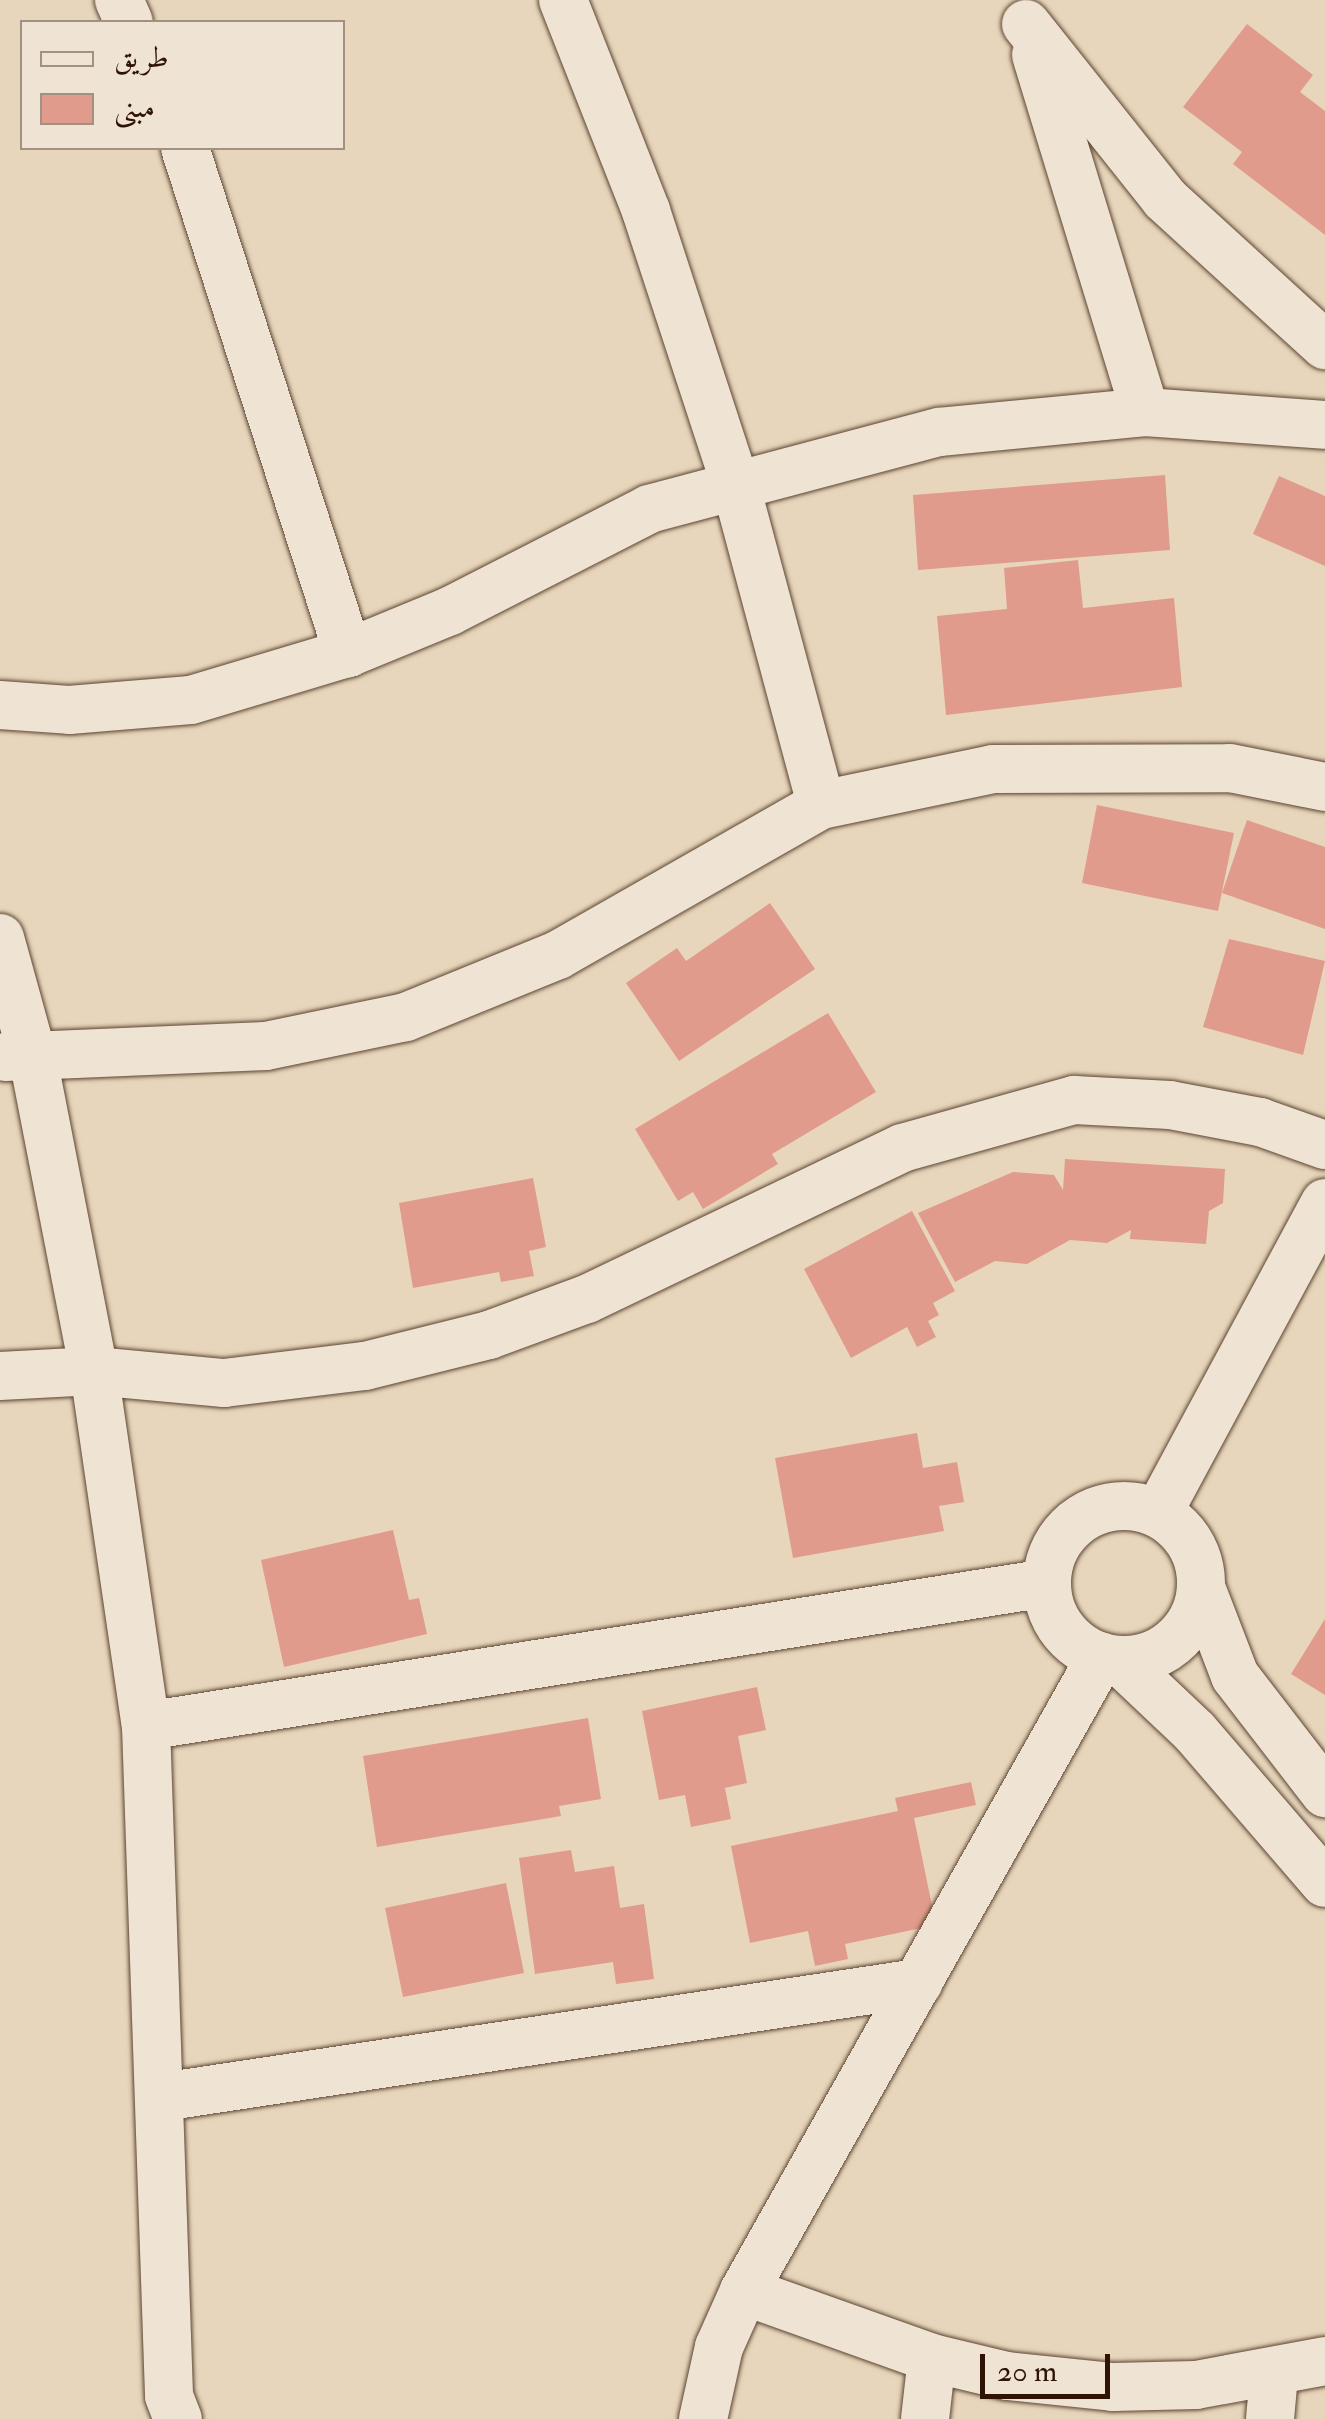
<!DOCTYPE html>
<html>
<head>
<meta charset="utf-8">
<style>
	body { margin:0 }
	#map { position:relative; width:1325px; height:2419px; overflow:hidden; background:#e7d6bb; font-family:"IM FELL Double Pica",Amiri,serif }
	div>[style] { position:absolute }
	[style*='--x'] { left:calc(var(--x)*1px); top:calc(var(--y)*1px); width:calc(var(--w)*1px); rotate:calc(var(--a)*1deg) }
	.building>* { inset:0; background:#e09b8c }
	.roads { filter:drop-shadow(0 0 2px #5d4432) drop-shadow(0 0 2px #5d4432) }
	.minor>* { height:48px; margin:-24px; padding:0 24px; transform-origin:24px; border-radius:24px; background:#efe4d3 }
	.minor>.ring { margin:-24px; padding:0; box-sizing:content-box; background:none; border:48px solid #efe4d3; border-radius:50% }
	span { translate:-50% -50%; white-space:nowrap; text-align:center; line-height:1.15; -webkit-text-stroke:9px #efe4d3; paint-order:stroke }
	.legend { position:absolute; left:20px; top:20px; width:325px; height:130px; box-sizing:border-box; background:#efe4d3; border:2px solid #a29181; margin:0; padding:12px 18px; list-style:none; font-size:30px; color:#2f1405 }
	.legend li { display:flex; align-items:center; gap:20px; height:50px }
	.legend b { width:50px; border:2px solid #a29181 }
	.scale { position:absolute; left:980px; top:2354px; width:130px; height:45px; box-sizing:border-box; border:5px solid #2f1405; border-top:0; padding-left:12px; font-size:30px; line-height:35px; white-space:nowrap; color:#2f1405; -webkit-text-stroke:8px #efe4d3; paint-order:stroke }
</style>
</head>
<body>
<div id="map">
	<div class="building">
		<div style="clip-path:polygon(1247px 24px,1313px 75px,1300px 92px,1325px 111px,1325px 235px,1233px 164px,1242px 152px,1183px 107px)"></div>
		<div style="clip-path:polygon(1165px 475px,1170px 550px,918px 570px,913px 495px)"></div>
		<div style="clip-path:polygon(1279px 476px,1325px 496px,1325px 566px,1253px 534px)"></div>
		<div style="clip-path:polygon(1078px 560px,1083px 608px,1174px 598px,1182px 687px,946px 715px,937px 616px,1007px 609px,1004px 568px)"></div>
		<div style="clip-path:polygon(1097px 805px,1234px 833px,1218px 911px,1082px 883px)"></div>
		<div style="clip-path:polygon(1247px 820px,1325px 847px,1325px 929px,1222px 893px)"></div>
		<div style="clip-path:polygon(770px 903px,815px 969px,679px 1061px,626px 983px,677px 948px,686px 961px)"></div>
		<div style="clip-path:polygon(1229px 939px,1325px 961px,1303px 1055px,1203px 1027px)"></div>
		<div style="clip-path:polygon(828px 1013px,876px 1092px,772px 1154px,778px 1164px,703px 1209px,693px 1192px,678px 1201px,635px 1129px)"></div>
		<div style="clip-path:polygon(1065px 1159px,1225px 1169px,1223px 1203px,1209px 1211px,1206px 1244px,1130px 1239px,1131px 1230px,1107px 1243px,1070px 1240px,1027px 1264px,995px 1261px,955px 1282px,918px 1213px,1013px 1172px,1054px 1175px,1063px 1190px)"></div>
		<div style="clip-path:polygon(533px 1178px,546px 1247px,529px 1251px,534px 1276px,501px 1282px,499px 1272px,413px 1288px,399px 1203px)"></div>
		<div style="clip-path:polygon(912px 1211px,955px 1291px,933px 1303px,939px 1315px,928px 1321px,936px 1337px,917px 1347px,907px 1327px,851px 1358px,804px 1269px)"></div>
		<div style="clip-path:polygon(917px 1433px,923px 1468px,957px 1462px,964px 1502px,939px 1506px,944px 1531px,793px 1558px,775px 1458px)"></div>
		<div style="clip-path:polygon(393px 1530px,409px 1600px,419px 1598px,427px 1634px,284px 1667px,261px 1560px)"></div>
		<div style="clip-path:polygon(1325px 1619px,1325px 1695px,1291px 1674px)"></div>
		<div style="clip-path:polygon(757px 1687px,766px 1730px,738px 1736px,747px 1783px,725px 1788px,731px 1819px,691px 1827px,685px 1795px,659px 1800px,642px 1711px)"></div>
		<div style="clip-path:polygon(588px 1718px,601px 1799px,559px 1806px,561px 1816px,377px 1847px,363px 1756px)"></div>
		<div style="clip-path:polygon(971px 1782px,976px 1805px,914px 1818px,936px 1925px,845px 1944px,848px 1959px,815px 1966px,808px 1931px,750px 1943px,731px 1846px,898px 1811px,895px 1798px)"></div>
		<div style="clip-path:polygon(571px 1850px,575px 1872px,614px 1866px,620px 1908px,644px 1904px,654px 1979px,616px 1984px,613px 1962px,535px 1974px,519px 1858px)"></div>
		<div style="clip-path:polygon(506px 1883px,524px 1973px,403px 1997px,385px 1908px)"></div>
	</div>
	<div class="roads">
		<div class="minor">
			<div style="--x:119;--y:0;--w:24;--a:66"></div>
			<div style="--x:563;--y:0;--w:227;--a:68.5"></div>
			<div style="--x:646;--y:211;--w:286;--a:71.9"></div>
			<div style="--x:735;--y:483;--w:333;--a:75"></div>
			<div style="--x:1026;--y:24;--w:223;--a:51.5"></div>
			<div style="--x:1165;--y:199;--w:217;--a:42.4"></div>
			<div style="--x:1036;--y:55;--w:373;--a:73"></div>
			<div style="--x:185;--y:148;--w:531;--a:72.11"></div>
			<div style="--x:0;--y:705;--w:69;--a:4.1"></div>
			<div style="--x:69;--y:710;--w:122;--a:-4.7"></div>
			<div style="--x:191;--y:700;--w:164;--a:-16.7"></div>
			<div style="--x:348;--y:653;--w:110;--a:-22.4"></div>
			<div style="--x:450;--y:611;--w:224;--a:-27.1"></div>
			<div style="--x:649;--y:509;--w:300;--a:-14.9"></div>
			<div style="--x:939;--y:432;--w:207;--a:-5.5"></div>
			<div style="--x:1145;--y:412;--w:180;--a:4.1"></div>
			<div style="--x:0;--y:938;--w:124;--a:74.6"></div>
			<div style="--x:33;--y:1058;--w:319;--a:79"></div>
			<div style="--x:94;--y:1371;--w:359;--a:81.7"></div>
			<div style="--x:146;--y:1726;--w:670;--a:88.03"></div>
			<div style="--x:169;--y:2396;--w:25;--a:69"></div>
			<div style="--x:5;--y:1057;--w:261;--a:-2.4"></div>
			<div style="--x:266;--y:1046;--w:143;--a:-11.7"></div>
			<div style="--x:406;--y:1017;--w:164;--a:-22.2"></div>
			<div style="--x:558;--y:955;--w:303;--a:-29.7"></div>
			<div style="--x:821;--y:805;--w:176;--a:-11.8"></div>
			<div style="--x:993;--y:769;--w:237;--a:-0.2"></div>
			<div style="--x:1230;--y:768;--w:97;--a:11.3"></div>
			<div style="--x:0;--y:1376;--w:94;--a:-3"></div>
			<div style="--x:94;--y:1371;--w:131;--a:5.3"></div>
			<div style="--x:224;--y:1383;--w:142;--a:-6.9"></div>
			<div style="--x:365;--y:1366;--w:128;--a:-14"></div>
			<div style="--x:489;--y:1335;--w:104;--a:-20.2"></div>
			<div style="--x:587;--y:1299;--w:349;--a:-25.6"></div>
			<div style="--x:902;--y:1148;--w:179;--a:-15.6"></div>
			<div style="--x:1074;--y:1100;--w:96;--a:3"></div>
			<div style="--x:1170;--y:1105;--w:92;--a:10.7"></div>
			<div style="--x:1260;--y:1122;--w:69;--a:19.5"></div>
			<div class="ring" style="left:1047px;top:1506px;width:106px;height:106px"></div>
			<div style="--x:1158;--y:1513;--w:352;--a:-61.7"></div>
			<div style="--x:1202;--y:1590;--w:92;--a:69"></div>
			<div style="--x:1235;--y:1676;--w:148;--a:52.4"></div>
			<div style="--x:1120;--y:1661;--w:103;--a:43.4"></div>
			<div style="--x:1195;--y:1732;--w:199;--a:49.3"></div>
			<div style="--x:146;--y:1726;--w:912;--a:-9.02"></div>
			<div style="--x:162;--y:2097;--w:765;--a:-8.58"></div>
			<div style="--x:744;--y:2291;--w:200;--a:19.6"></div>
			<div style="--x:932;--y:2358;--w:77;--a:13.5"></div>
			<div style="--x:1007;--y:2376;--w:107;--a:5.9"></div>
			<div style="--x:1113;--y:2387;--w:83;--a:-1.4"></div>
			<div style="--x:1196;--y:2385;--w:131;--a:-10.5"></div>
			<div style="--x:703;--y:2419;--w:74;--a:-77.5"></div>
			<div style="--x:719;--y:2347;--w:61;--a:-65.9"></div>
			<div style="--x:744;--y:2291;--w:728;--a:-60.62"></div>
			<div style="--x:925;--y:2419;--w:61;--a:-83.5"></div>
			<div style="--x:1270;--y:2419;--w:44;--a:-84.8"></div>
		</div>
	</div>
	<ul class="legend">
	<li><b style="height:12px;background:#efe4d3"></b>طريق</li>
	<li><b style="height:28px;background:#e09b8c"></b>مبنى</li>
	</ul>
	<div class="scale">20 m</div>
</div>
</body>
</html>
